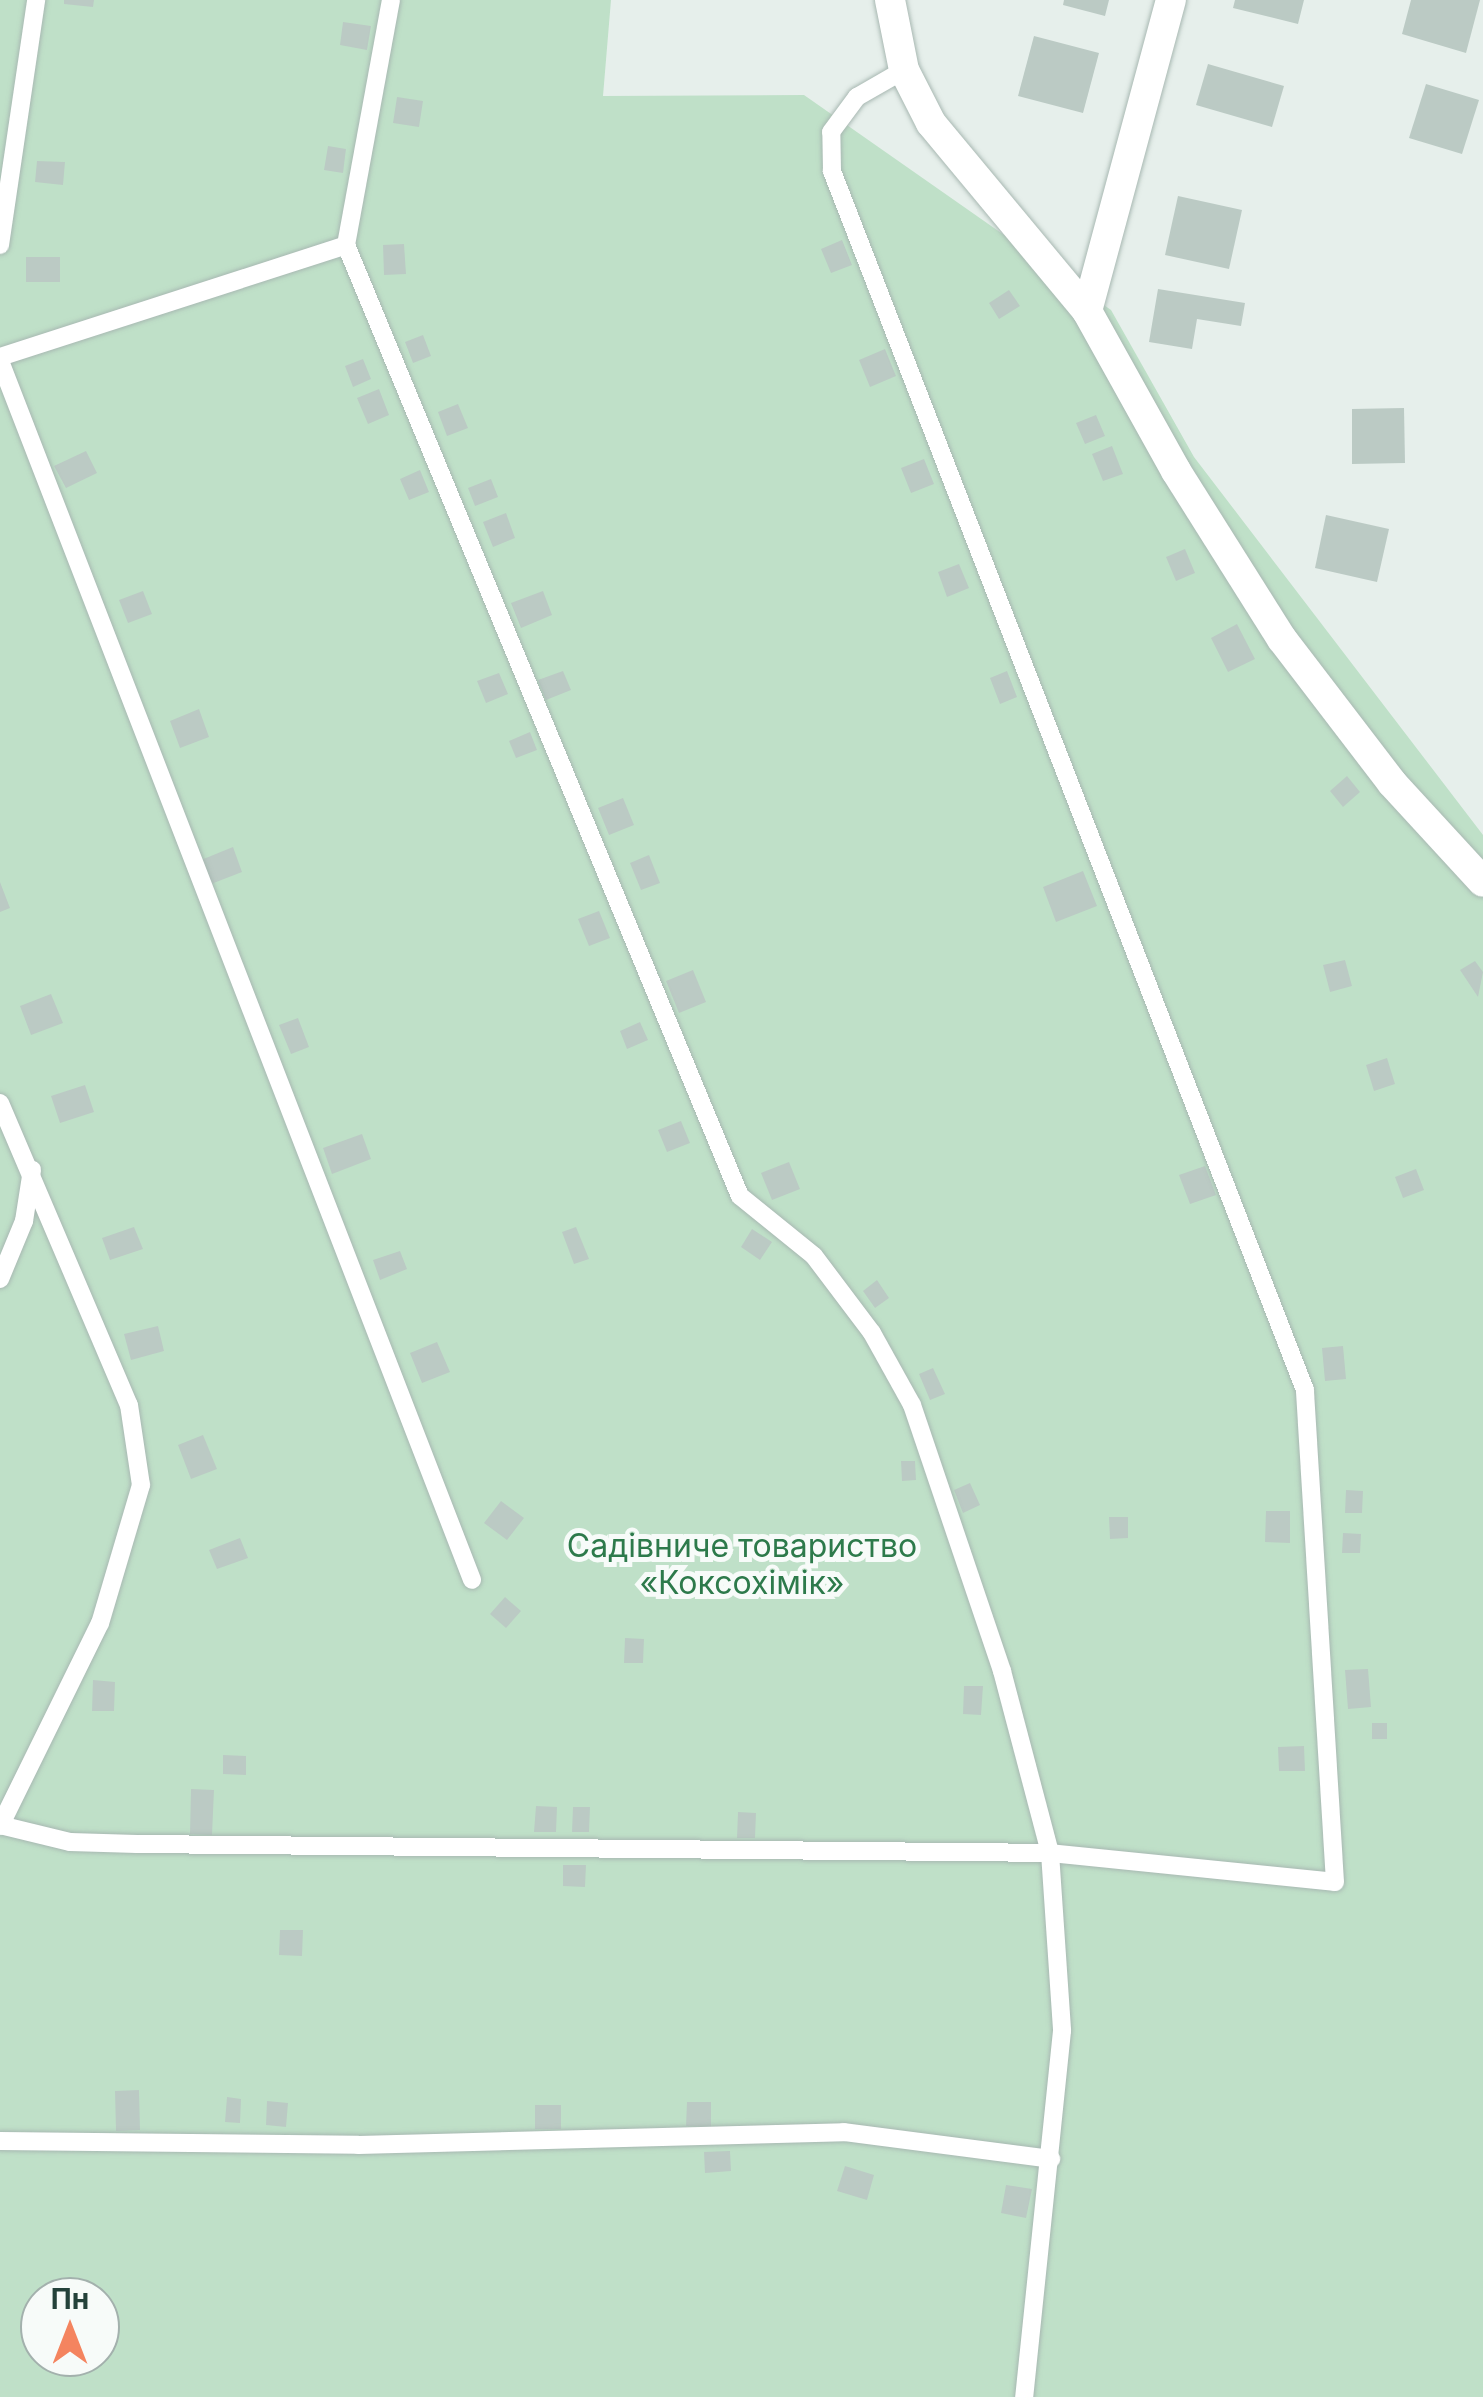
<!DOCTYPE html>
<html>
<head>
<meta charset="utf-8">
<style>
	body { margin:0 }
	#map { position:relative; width:1483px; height:2397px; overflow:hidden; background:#e6efeb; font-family:Inter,sans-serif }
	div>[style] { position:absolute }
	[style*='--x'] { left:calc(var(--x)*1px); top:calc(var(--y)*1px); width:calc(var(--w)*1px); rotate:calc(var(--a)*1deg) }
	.green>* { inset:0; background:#bfe0c8 }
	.building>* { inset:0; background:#bbcac4 }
	.roads { filter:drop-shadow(0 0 2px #a8b8b2) drop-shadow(0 0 2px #a8b8b2) }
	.service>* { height:18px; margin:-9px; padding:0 9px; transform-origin:9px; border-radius:9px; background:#fff }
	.minor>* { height:30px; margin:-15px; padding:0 15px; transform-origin:15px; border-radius:15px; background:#fff }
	span { translate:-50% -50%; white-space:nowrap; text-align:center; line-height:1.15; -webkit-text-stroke:10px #f7fbf9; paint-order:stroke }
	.park-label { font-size:32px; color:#2d7a4b }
	.north { position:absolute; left:20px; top:2277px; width:100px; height:100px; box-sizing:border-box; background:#f7fbf9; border:2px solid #a3b1ad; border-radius:50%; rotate:0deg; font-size:28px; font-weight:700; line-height:40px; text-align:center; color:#24423a }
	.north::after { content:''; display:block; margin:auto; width:35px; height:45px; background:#f4845f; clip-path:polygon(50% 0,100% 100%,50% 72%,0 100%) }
</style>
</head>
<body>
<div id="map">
	<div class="green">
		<div style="clip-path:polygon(evenodd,0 0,611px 0,603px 96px,804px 95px,1111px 310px,1194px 457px,1483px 835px,1483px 2397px,0 2397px,0 0,40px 2297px,100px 2297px,100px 2357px,40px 2357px,40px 2297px)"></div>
	</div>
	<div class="building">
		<div style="clip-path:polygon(64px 0,94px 0,93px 7px,64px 4px)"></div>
		<div style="clip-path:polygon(1064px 0,1109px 0,1105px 16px,1063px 5px)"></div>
		<div style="clip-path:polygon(1235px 0,1304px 0,1298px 24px,1233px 8px)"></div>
		<div style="clip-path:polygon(1411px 0,1480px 0,1466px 53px,1402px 34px)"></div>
		<div style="clip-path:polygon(343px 22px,371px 26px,367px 50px,340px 45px)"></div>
		<div style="clip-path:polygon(1034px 36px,1099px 53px,1083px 113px,1018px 96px)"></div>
		<div style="clip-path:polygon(1208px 64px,1284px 86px,1272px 127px,1196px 105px)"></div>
		<div style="clip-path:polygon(1426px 84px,1479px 100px,1462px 154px,1409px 138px)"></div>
		<div style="clip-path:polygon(397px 97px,423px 101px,419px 127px,393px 123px)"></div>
		<div style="clip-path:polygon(328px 146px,346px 149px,343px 173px,324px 170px)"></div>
		<div style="clip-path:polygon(37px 161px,65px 162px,63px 185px,35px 182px)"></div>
		<div style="clip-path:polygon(1178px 196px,1242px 210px,1229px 269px,1165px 255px)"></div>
		<div style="clip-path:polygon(842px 240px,852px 265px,831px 273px,821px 249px)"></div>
		<div style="clip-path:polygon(404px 244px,406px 274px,384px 275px,383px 245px)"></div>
		<div style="clip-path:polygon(26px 257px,60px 257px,60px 282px,26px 282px)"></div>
		<div style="clip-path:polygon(1158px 289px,1245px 303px,1241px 326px,1197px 319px,1192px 349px,1149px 342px)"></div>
		<div style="clip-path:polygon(1009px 290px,1020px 306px,999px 319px,989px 303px)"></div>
		<div style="clip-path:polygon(423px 335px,431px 356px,413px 363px,405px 342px)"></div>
		<div style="clip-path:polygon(885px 349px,896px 376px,870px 387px,859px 360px)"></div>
		<div style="clip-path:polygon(363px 359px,371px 379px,353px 387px,345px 366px)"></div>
		<div style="clip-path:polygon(379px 389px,389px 415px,368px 424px,357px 398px)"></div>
		<div style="clip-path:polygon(458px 404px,468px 428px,447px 436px,438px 412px)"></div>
		<div style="clip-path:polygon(1404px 408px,1405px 463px,1352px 464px,1352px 409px)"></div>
		<div style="clip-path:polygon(1096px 415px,1105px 436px,1085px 444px,1076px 423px)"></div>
		<div style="clip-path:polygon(1112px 446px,1123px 474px,1103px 481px,1092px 454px)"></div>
		<div style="clip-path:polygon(86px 451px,97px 473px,66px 488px,54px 466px)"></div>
		<div style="clip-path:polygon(924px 459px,934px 484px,911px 493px,901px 468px)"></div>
		<div style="clip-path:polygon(420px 470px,429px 492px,409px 500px,400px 479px)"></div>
		<div style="clip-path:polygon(491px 479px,498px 497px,475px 506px,468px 488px)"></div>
		<div style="clip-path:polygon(506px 513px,515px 538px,493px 547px,483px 522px)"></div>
		<div style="clip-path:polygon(1326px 515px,1389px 529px,1377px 582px,1315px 568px)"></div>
		<div style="clip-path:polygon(1185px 549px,1195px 573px,1176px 581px,1166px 557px)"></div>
		<div style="clip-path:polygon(959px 564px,969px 588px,947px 597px,938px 572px)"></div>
		<div style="clip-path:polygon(143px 591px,152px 614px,128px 623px,119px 600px)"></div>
		<div style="clip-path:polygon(543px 591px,552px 615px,521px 628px,511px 603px)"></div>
		<div style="clip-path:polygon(1237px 624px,1255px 659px,1228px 672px,1211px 638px)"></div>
		<div style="clip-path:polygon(563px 671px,571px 690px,546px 700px,538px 680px)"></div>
		<div style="clip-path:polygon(1007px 671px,1017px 697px,1000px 704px,990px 678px)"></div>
		<div style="clip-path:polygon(499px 673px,508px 694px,486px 703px,477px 681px)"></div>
		<div style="clip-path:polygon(199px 709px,209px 737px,180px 748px,170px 721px)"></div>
		<div style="clip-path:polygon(530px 732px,537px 750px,516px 758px,509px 741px)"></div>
		<div style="clip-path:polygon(1347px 776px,1360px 792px,1343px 807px,1330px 791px)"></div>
		<div style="clip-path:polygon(623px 798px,634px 825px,609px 835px,598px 808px)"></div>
		<div style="clip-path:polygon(233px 847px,242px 872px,211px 884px,201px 860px)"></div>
		<div style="clip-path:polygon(649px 855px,660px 883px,641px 890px,630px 863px)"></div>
		<div style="clip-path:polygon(1083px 871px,1097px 906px,1056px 922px,1043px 887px)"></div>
		<div style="clip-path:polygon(0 882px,10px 908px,0 912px)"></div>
		<div style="clip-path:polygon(599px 911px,610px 938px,589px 946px,578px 919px)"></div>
		<div style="clip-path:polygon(1345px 960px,1352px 986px,1330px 992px,1323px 965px)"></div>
		<div style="clip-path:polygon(1475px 961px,1483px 972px,1478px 997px,1460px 970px)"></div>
		<div style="clip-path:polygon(693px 970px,706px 1002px,679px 1013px,666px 981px)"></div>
		<div style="clip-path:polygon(51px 994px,63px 1023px,31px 1035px,20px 1006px)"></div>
		<div style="clip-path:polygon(298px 1018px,309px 1047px,291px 1054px,279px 1025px)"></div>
		<div style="clip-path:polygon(640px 1022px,648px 1040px,627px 1049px,620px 1031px)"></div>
		<div style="clip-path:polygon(1387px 1058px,1395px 1084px,1374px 1091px,1366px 1065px)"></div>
		<div style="clip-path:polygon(85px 1085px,94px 1112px,60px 1123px,51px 1096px)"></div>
		<div style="clip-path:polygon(681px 1121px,690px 1143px,667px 1152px,658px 1130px)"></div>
		<div style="clip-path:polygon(362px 1134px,371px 1159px,332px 1174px,323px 1148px)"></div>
		<div style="clip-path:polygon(789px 1162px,800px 1189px,772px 1200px,761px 1173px)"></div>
		<div style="clip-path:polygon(1205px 1166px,1216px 1195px,1190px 1204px,1179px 1175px)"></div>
		<div style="clip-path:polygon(1416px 1169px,1424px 1190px,1403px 1198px,1395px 1177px)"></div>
		<div style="clip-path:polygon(134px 1227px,143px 1249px,110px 1260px,102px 1238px)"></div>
		<div style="clip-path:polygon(576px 1227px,589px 1259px,574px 1264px,562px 1232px)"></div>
		<div style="clip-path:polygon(752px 1229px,772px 1242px,760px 1260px,741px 1247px)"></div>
		<div style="clip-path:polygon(400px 1251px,407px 1269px,380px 1280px,373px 1260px)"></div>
		<div style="clip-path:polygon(877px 1280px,889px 1298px,875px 1308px,863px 1291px)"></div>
		<div style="clip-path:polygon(158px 1326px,164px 1351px,131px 1360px,124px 1334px)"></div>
		<div style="clip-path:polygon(437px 1342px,450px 1372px,422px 1383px,410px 1353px)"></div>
		<div style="clip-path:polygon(1343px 1346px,1346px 1379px,1325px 1381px,1322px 1348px)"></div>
		<div style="clip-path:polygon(933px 1368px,945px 1394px,930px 1400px,919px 1374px)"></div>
		<div style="clip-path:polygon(203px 1435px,217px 1469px,191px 1479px,178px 1445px)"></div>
		<div style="clip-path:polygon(901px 1461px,915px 1461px,916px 1480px,902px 1481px)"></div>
		<div style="clip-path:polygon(970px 1483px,980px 1505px,963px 1513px,954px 1490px)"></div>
		<div style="clip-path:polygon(1346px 1490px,1363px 1491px,1362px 1513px,1345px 1513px)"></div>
		<div style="clip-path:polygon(501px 1501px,524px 1518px,507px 1540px,484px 1523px)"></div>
		<div style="clip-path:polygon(1266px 1511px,1290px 1511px,1290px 1543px,1265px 1542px)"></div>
		<div style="clip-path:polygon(1109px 1517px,1128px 1517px,1128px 1538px,1110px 1539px)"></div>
		<div style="clip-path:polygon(1343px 1533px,1361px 1534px,1360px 1553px,1342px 1553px)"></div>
		<div style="clip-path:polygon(240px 1538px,248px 1558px,217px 1569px,209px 1550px)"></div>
		<div style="clip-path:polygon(505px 1597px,521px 1611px,506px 1628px,490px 1614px)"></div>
		<div style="clip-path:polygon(625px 1638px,644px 1639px,643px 1663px,624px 1663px)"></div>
		<div style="clip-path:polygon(1368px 1669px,1371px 1707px,1348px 1709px,1345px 1670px)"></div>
		<div style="clip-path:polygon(93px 1680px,115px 1682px,114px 1711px,92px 1711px)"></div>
		<div style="clip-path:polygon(964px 1686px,983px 1686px,981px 1715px,963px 1714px)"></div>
		<div style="clip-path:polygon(1372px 1723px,1387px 1723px,1387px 1739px,1372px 1739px)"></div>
		<div style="clip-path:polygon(1304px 1746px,1305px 1771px,1279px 1771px,1278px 1747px)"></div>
		<div style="clip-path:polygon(223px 1755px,246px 1756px,246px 1775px,223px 1774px)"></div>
		<div style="clip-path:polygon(191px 1789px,214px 1790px,212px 1835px,190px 1834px)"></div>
		<div style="clip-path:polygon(536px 1806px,557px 1807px,556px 1832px,534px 1832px)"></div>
		<div style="clip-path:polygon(573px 1807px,590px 1807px,589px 1832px,572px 1832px)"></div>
		<div style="clip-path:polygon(738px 1812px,756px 1813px,755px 1838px,737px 1838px)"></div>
		<div style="clip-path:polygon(563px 1865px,586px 1865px,585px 1887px,563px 1886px)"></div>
		<div style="clip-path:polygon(280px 1930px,303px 1930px,302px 1956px,279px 1955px)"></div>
		<div style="clip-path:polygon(139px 2090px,140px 2130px,116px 2131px,115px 2091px)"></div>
		<div style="clip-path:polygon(227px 2097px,241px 2099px,240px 2123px,225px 2122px)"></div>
		<div style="clip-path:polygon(267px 2101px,288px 2103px,286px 2127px,266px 2125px)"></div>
		<div style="clip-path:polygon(687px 2102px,711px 2102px,711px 2127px,686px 2126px)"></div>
		<div style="clip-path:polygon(535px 2105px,561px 2105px,561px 2129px,535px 2129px)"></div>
		<div style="clip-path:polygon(730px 2151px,731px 2171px,705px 2173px,704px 2152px)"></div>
		<div style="clip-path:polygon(845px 2166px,874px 2175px,867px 2200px,837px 2191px)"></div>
		<div style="clip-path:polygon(1006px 2185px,1032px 2189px,1026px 2218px,1001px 2213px)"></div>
	</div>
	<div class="roads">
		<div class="service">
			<div style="--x:0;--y:245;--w:248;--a:-81.6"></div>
			<div style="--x:346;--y:245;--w:1029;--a:67.5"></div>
			<div style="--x:740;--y:1196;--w:95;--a:39"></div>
			<div style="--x:814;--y:1256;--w:96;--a:53"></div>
			<div style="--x:872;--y:1333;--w:82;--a:60.9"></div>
			<div style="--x:912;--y:1405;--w:281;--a:71.3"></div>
			<div style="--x:1002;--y:1671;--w:188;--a:75.2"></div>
			<div style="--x:1050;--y:1853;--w:178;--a:86.1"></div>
			<div style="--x:1062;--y:2031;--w:368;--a:95.9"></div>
			<div style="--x:0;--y:357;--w:364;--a:-17.9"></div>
			<div style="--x:346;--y:245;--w:249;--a:-79.6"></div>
			<div style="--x:0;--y:361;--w:1307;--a:68.83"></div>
			<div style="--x:0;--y:1103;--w:328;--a:66.9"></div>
			<div style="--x:129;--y:1405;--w:81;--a:81.5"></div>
			<div style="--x:141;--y:1485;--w:144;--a:106.5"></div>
			<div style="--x:100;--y:1623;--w:226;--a:116.2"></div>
			<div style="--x:0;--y:1279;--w:63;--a:-67.5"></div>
			<div style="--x:24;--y:1221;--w:52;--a:-81.1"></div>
			<div style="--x:0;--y:1825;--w:72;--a:13.7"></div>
			<div style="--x:70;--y:1842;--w:67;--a:1.7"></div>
			<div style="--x:137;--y:1844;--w:913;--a:0.56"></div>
			<div style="--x:1050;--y:1853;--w:286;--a:5.8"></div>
			<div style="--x:1335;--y:1882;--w:493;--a:-93.5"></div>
			<div style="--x:1305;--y:1390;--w:1308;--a:-111.21"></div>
			<div style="--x:832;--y:171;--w:39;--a:-91"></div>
			<div style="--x:831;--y:132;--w:44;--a:-53.4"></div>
			<div style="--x:857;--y:97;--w:54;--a:-29.9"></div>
			<div style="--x:0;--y:2141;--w:358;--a:0.6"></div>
			<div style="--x:358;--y:2145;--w:486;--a:-1.5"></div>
			<div style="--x:844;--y:2132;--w:209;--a:7.4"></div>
		</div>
		<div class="minor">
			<div style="--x:890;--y:0;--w:71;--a:78.7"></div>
			<div style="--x:904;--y:70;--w:59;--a:63"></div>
			<div style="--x:931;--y:123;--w:244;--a:50.3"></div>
			<div style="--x:1087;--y:311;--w:183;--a:60.9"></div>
			<div style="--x:1176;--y:471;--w:199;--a:57.8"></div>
			<div style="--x:1282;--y:639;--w:181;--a:52.6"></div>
			<div style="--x:1392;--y:783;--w:134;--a:47.4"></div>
			<div style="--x:1087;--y:311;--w:322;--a:-74.9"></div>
		</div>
	</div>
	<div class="park-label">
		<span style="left:742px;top:1565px">Садівниче товариство<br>«Коксохімік»</span>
	</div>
	<div class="north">Пн</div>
</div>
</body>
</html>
